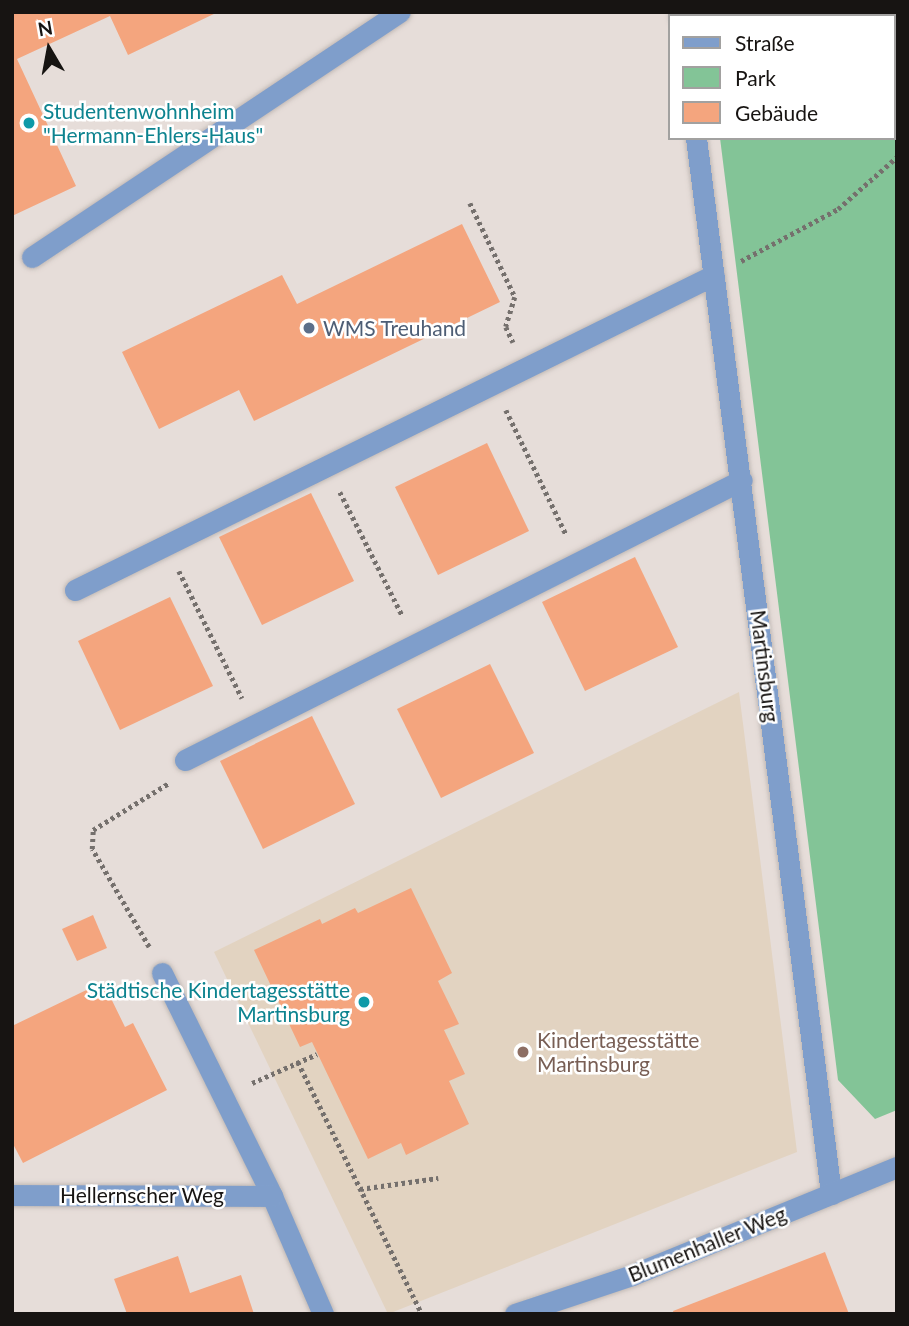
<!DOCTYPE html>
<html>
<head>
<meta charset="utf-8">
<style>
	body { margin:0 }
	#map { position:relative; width:909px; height:1326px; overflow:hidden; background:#e6ddd9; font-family:Lato,sans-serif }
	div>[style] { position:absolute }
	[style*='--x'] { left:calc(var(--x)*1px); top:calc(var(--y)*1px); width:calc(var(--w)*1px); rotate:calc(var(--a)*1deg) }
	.education>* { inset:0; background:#e2d3c1 }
	.green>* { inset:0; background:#83c497 }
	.building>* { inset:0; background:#f4a57e }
	.path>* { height:4.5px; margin-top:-2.25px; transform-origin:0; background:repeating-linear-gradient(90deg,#75706d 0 3.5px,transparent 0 7px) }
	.roads { filter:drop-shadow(0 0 2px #c1b9b5) drop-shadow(0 0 2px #c1b9b5) }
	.service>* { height:21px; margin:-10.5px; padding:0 10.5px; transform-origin:10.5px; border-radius:10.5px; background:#7f9ecb }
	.minor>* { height:21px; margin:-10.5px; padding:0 10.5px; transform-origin:10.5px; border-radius:10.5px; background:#7f9ecb }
	.dots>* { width:19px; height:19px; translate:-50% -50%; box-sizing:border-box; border:4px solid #fff; border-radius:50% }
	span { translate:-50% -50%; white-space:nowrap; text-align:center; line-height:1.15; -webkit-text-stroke:5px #fff; paint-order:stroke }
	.culture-label { font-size:21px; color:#0d838f }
	.left { translate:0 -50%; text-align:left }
	.right { translate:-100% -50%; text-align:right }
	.service-label { font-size:21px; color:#4e5e75 }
	.street-label { font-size:21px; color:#171412 }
	.education-label { font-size:21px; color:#785e54 }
	.frame { position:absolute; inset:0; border:14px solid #171412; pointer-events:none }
	.legend { position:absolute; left:668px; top:14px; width:228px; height:126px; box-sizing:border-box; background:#fff; border:2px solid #a2a1a0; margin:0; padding:9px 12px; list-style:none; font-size:21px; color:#171412 }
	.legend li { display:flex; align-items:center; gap:14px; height:35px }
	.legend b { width:35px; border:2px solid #a2a1a0 }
	.north { position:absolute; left:14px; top:14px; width:70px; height:70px; -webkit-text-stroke:5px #fff; paint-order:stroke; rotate:350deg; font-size:19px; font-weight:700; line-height:28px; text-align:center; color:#171412 }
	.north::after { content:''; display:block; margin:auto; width:24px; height:32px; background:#171412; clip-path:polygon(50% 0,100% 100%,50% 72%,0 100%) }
</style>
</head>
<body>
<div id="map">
	<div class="education">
		<div style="clip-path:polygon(739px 692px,797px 1152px,388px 1314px,214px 952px)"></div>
	</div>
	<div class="green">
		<div style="clip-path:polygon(704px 12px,897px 12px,897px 1110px,875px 1119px,838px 1080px,720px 138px,893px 138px,893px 16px)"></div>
	</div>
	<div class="building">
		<div style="clip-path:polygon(12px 12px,218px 12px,128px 55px,110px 16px,17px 59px,76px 186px,12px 216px)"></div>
		<div style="clip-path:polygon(462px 224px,500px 302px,254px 421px,239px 390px,159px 429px,122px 352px,282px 275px,297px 304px)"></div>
		<div style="clip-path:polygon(487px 443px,529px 531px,438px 575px,395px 487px)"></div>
		<div style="clip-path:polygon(311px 493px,354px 581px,262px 625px,219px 537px)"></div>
		<div style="clip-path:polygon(635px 557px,678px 647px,585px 691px,542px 602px)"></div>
		<div style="clip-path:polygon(170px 597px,213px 686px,120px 730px,78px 641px)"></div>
		<div style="clip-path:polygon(490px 664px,534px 753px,441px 798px,397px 709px)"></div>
		<div style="clip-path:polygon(312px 716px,355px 804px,263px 849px,220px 761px)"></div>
		<div style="clip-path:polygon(411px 888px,452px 973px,438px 981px,459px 1024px,444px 1030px,465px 1074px,449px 1081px,469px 1124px,406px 1155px,401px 1143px,368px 1159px,312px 1042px,300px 1047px,254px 950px,320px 919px,322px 924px,355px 908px,358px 913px)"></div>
		<div style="clip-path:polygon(93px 915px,107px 948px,77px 961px,62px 929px)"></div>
		<div style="clip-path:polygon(103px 982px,125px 1027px,133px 1023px,167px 1090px,23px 1163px,12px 1142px,12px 1026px)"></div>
		<div style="clip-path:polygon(825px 1252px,849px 1314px,674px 1314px,673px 1311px)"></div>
		<div style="clip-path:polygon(178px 1256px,190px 1293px,241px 1275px,254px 1314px,127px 1314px,114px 1279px)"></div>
	</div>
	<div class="path">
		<div style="--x:470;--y:203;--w:104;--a:64.4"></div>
		<div style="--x:515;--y:297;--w:31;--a:107"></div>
		<div style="--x:506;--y:327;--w:17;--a:65"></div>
		<div style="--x:741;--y:261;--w:110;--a:-28.2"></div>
		<div style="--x:838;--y:209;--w:79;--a:-41.4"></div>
		<div style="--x:506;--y:410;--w:138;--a:64.2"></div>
		<div style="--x:340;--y:492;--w:138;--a:63.2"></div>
		<div style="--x:179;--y:571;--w:142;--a:63.6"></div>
		<div style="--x:149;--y:947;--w:113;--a:-120.2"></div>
		<div style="--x:92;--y:849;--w:19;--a:-87"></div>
		<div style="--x:93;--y:830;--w:89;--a:-31.7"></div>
		<div style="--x:298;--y:1062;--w:281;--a:63.8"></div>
		<div style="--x:252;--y:1083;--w:71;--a:-24"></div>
		<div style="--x:360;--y:1189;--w:79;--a:-8"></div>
	</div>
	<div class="roads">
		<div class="service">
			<div style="--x:32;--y:257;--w:442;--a:-33.7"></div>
			<div style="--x:75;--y:590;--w:712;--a:-26.24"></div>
			<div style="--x:185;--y:760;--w:623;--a:-26.69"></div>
		</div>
		<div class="minor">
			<div style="--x:680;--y:12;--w:4;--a:90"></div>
			<div style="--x:696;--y:138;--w:1065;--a:82.71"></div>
			<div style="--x:162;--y:973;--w:249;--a:63.7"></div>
			<div style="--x:272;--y:1196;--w:129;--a:66.6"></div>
			<div style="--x:12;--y:1195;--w:260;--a:0.2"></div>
			<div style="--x:515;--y:1314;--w:123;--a:-18.4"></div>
			<div style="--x:632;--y:1275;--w:286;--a:-22.2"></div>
		</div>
	</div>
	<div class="dots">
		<div style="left:29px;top:123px;background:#0f9aa8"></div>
		<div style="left:309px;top:328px;background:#5c6f8a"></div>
		<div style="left:364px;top:1002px;background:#0f9aa8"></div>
		<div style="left:523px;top:1052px;background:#8d6e63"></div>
	</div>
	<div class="culture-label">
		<span class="left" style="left:43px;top:123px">Studentenwohnheim<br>"Hermann-Ehlers-Haus"</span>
		<span class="right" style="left:350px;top:1002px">Städtische Kindertagesstätte<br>Martinsburg</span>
	</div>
	<div class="service-label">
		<span class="left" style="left:323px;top:328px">WMS Treuhand</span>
	</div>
	<div class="street-label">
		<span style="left:765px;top:666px;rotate:83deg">Martinsburg</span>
		<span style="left:142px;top:1195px">Hellernscher Weg</span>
		<span style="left:707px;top:1244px;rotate:-22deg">Blumenhaller Weg</span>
	</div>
	<div class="education-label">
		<span class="left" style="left:537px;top:1052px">Kindertagesstätte<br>Martinsburg</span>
	</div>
	<div class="frame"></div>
	<ul class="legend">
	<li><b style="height:9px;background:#7f9ecb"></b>Straße</li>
	<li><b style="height:19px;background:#83c497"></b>Park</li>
	<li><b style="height:19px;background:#f4a57e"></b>Gebäude</li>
	</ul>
	<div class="north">N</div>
</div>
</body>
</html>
